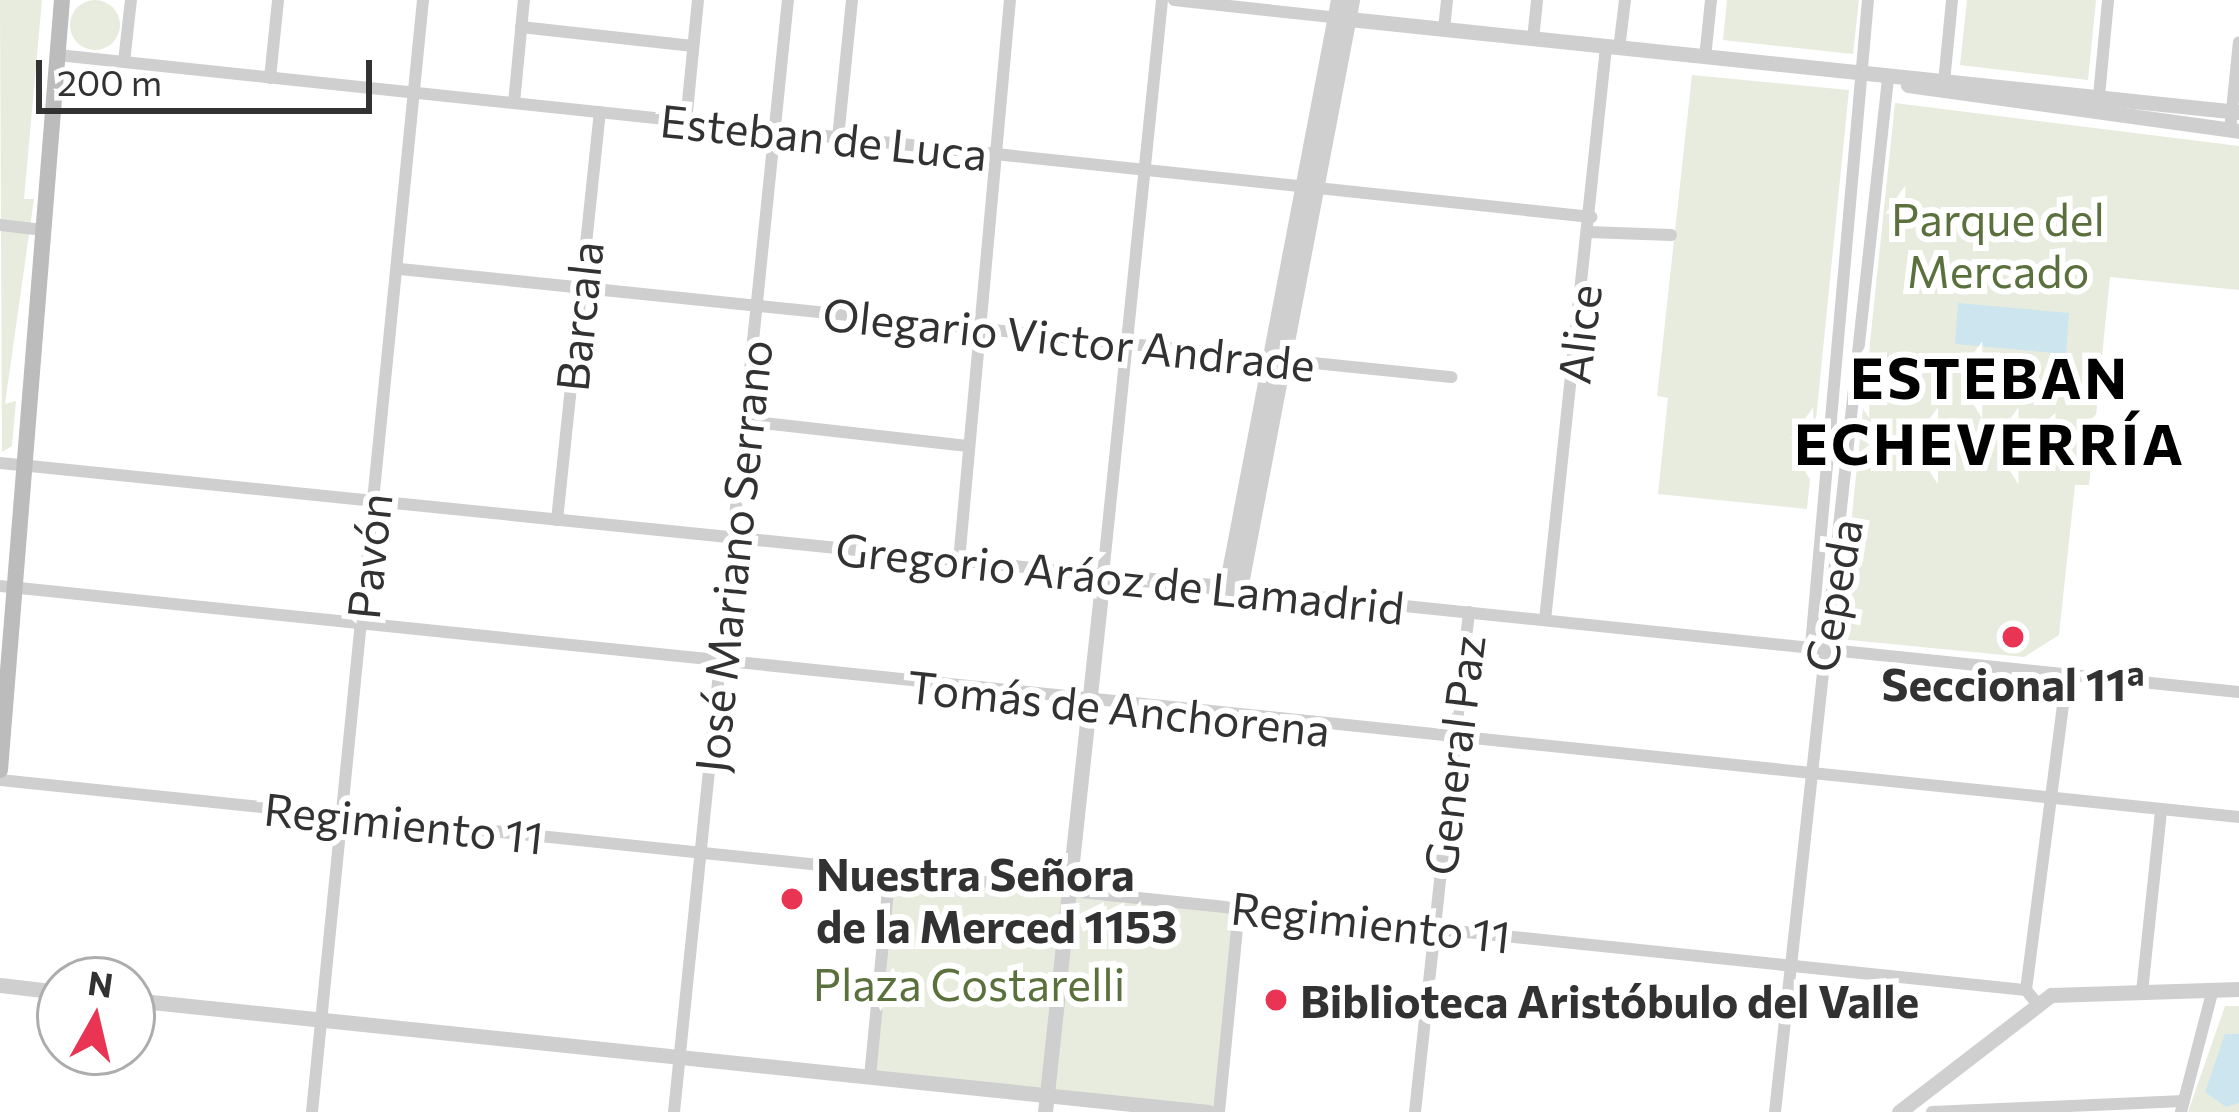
<!DOCTYPE html>
<html>
<head>
<meta charset="utf-8">
<style>
	body { margin:0 }
	#map { position:relative; width:2239px; height:1112px; overflow:hidden; background:#fff; font-family:Commissioner,sans-serif }
	div>[style] { position:absolute }
	[style*='--x'] { left:calc(var(--x)*1px); top:calc(var(--y)*1px); width:calc(var(--w)*1px); rotate:calc(var(--a)*1deg) }
	.green>* { inset:0; background:#e7ecde }
	.round { border-radius:50% }
	.water>* { inset:0; background:#cde5ee }
	.minor>* { height:12px; margin:-6px; padding:0 6px; transform-origin:6px; border-radius:6px; background:#cfcfcf }
	.tertiary>* { height:15px; margin:-7.5px; padding:0 7.5px; transform-origin:7.5px; border-radius:7.5px; background:#cfcfcf }
	.secondary>* { height:16px; margin:-8px; padding:0 8px; transform-origin:8px; border-radius:8px; background:#bcbcbc }
	.dots>* { width:33px; height:33px; translate:-50% -50%; box-sizing:border-box; border:6px solid #fff; border-radius:50% }
	span { translate:-50% -50%; white-space:nowrap; text-align:center; line-height:1.15; -webkit-text-stroke:12px #fff; paint-order:stroke }
	.street-label { font-size:45px; color:#323232 }
	.park-label { font-size:45px; color:#5a703d }
	.poi-label { font-size:45px; color:#323232; font-weight:700 }
	.left { translate:0 -50%; text-align:left }
	.district-label { font-size:57px; color:#000; font-weight:700; letter-spacing:3px }
	.north { position:absolute; left:36px; top:956px; width:120px; height:120px; box-sizing:border-box; background:#fff; border:3px solid #adadad; border-radius:50%; rotate:8deg; font-size:33px; font-weight:700; line-height:48px; text-align:center; color:#323232 }
	.north::after { content:''; display:block; margin:auto; width:42px; height:54px; background:#ea3454; clip-path:polygon(50% 0,100% 100%,50% 72%,0 100%) }
	.scale { position:absolute; left:36px; top:60px; width:336px; height:54px; box-sizing:border-box; border:6px solid #323232; border-top:0; padding-left:15px; font-size:36px; line-height:42px; white-space:nowrap; color:#323232; -webkit-text-stroke:9px #fff; paint-order:stroke }
</style>
</head>
<body>
<div id="map">
	<div class="green">
		<div class="round" style="left:70px;top:0;width:50px;height:50px"></div>
		<div style="clip-path:polygon(0 0,42px 0,24px 199px,34px 199px,5px 404px,16px 401px,12px 446px,2px 452px)"></div>
		<div style="clip-path:polygon(1727px 0,1859px 0,1853px 54px,1723px 40px)"></div>
		<div style="clip-path:polygon(1967px 0,2096px 0,2088px 80px,1960px 65px)"></div>
		<div style="clip-path:polygon(1692px 75px,1849px 90px,1807px 509px,1658px 494px,1668px 398px,1657px 396px)"></div>
		<div style="clip-path:polygon(1895px 103px,2239px 146px,2239px 290px,2110px 277px,2089px 485px,2075px 485px,2059px 635px,2024px 657px,1839px 639px)"></div>
		<div style="clip-path:polygon(890px 870px,1239px 907px,1219px 1112px,870px 1077px)"></div>
		<div style="clip-path:polygon(2225px 1006px,2239px 1006px,2239px 1112px,2188px 1112px)"></div>
	</div>
	<div class="water">
		<div style="clip-path:polygon(1958px 303px,2069px 313px,2066px 354px,1955px 344px)"></div>
		<div style="clip-path:polygon(2225px 1034px,2239px 1034px,2239px 1103px,2226px 1107px,2205px 1092px)"></div>
	</div>
	<div class="minor">
		<div style="--x:1174;--y:0;--w:168;--a:6.2"></div>
		<div style="--x:521;--y:27;--w:173;--a:6.3"></div>
		<div style="--x:1444;--y:29;--w:29;--a:-84"></div>
		<div style="--x:1533;--y:39;--w:39;--a:-84"></div>
		<div style="--x:1619;--y:49;--w:49;--a:-83"></div>
		<div style="--x:58;--y:55;--w:1542;--a:6.03"></div>
		<div style="--x:1705;--y:58;--w:58;--a:-84.1"></div>
		<div style="--x:124;--y:62;--w:62;--a:-83.6"></div>
		<div style="--x:270;--y:78;--w:78;--a:-84.1"></div>
		<div style="--x:1944;--y:82;--w:82;--a:-84.4"></div>
		<div style="--x:2099;--y:96;--w:96;--a:-84.6"></div>
		<div style="--x:514;--y:103;--w:103;--a:-84.5"></div>
		<div style="--x:686;--y:122;--w:123;--a:-84.4"></div>
		<div style="--x:2230;--y:130;--w:88;--a:-84.2"></div>
		<div style="--x:838;--y:138;--w:139;--a:-84.2"></div>
		<div style="--x:0;--y:225;--w:43;--a:6.6"></div>
		<div style="--x:1589;--y:232;--w:82;--a:2.1"></div>
		<div style="--x:400;--y:269;--w:1057;--a:5.87"></div>
		<div style="--x:745;--y:421;--w:224;--a:6.4"></div>
		<div style="--x:0;--y:463;--w:1109;--a:5.8"></div>
		<div style="--x:1103;--y:575;--w:578;--a:-84.14"></div>
		<div style="--x:557;--y:520;--w:410;--a:-84"></div>
		<div style="--x:959;--y:561;--w:563;--a:-84.81"></div>
		<div style="--x:0;--y:586;--w:2251;--a:5.89"></div>
		<div style="--x:1240;--y:589;--w:1004;--a:5.89"></div>
		<div style="--x:1545;--y:620;--w:576;--a:-83.92"></div>
		<div style="--x:1811;--y:646;--w:649;--a:-84.96"></div>
		<div style="--x:0;--y:780;--w:2037;--a:5.92"></div>
		<div style="--x:2142;--y:992;--w:183;--a:-84"></div>
		<div style="--x:2039;--y:1006;--w:21;--a:-129"></div>
		<div style="--x:2026;--y:990;--w:319;--a:-82.6"></div>
		<div style="--x:870;--y:1077;--w:208;--a:-84.5"></div>
		<div style="--x:312;--y:1112;--w:1118;--a:-84.3"></div>
		<div style="--x:674;--y:1112;--w:1118;--a:-84.15"></div>
		<div style="--x:1219;--y:1112;--w:206;--a:-84.4"></div>
		<div style="--x:1415;--y:1112;--w:503;--a:-83.84"></div>
		<div style="--x:1775;--y:1112;--w:1039;--a:-83.76"></div>
		<div style="--x:1932;--y:1112;--w:252;--a:-2.5"></div>
		<div style="--x:2181;--y:1112;--w:127;--a:-75.4"></div>
	</div>
	<div class="tertiary">
		<div style="--x:1349;--y:19;--w:895;--a:5.97"></div>
		<div style="--x:1908;--y:85;--w:334;--a:7.9"></div>
		<div style="--x:1226;--y:587;--w:598;--a:-79.2"></div>
		<div style="--x:0;--y:985;--w:60;--a:6.7"></div>
		<div style="--x:132;--y:1000;--w:1082;--a:5.94"></div>
		<div style="--x:1045;--y:1112;--w:540;--a:-83.84"></div>
		<div style="--x:1103;--y:575;--w:138;--a:5.8"></div>
		<div style="--x:1240;--y:589;--w:600;--a:-79.23"></div>
		<div style="--x:1899;--y:1112;--w:192;--a:-37.6"></div>
		<div style="--x:2051;--y:995;--w:188;--a:-1.8"></div>
	</div>
	<div class="secondary">
		<div style="--x:0;--y:770;--w:772;--a:-85.4"></div>
	</div>
	<div class="dots">
		<div style="left:2013px;top:637px;background:#ea3454"></div>
		<div style="left:792px;top:899px;background:#ea3454"></div>
		<div style="left:1276px;top:1000px;background:#ea3454"></div>
	</div>
	<div class="street-label">
		<span style="left:824px;top:136px;rotate:6deg">Esteban de Luca</span>
		<span style="left:578px;top:316px;rotate:-84deg">Barcala</span>
		<span style="left:1578px;top:334px;rotate:-83deg">Alice</span>
		<span style="left:1069px;top:338px;rotate:6deg">Olegario Victor Andrade</span>
		<span style="left:368px;top:556px;rotate:-84deg">Pavón</span>
		<span style="left:732px;top:556px;rotate:-84deg">José Mariano Serrano</span>
		<span style="left:1120px;top:577px;rotate:6deg">Gregorio Aráoz de Lamadrid</span>
		<span style="left:1832px;top:595px;rotate:-80deg">Cepeda</span>
		<span style="left:1119px;top:707px;rotate:6deg">Tomás de Anchorena</span>
		<span style="left:1453px;top:755px;rotate:-83deg">General Paz</span>
		<span style="left:404px;top:822px;rotate:6deg">Regimiento 11</span>
		<span style="left:1371px;top:921px;rotate:6deg">Regimiento 11</span>
	</div>
	<div class="park-label">
		<span style="left:1998px;top:244px">Parque del<br>Mercado</span>
		<span style="left:969px;top:983px">Plaza Costarelli</span>
	</div>
	<div class="poi-label">
		<span style="left:2013px;top:683px">Seccional 11ª</span>
		<span class="left" style="left:816px;top:899px">Nuestra Señora<br>de la Merced 1153</span>
		<span class="left" style="left:1300px;top:1000px">Biblioteca Aristóbulo del Valle</span>
	</div>
	<div class="district-label">
		<span style="left:1990px;top:410px">ESTEBAN<br>ECHEVERRÍA</span>
	</div>
	<div class="north">N</div>
	<div class="scale">200 m</div>
</div>
</body>
</html>
